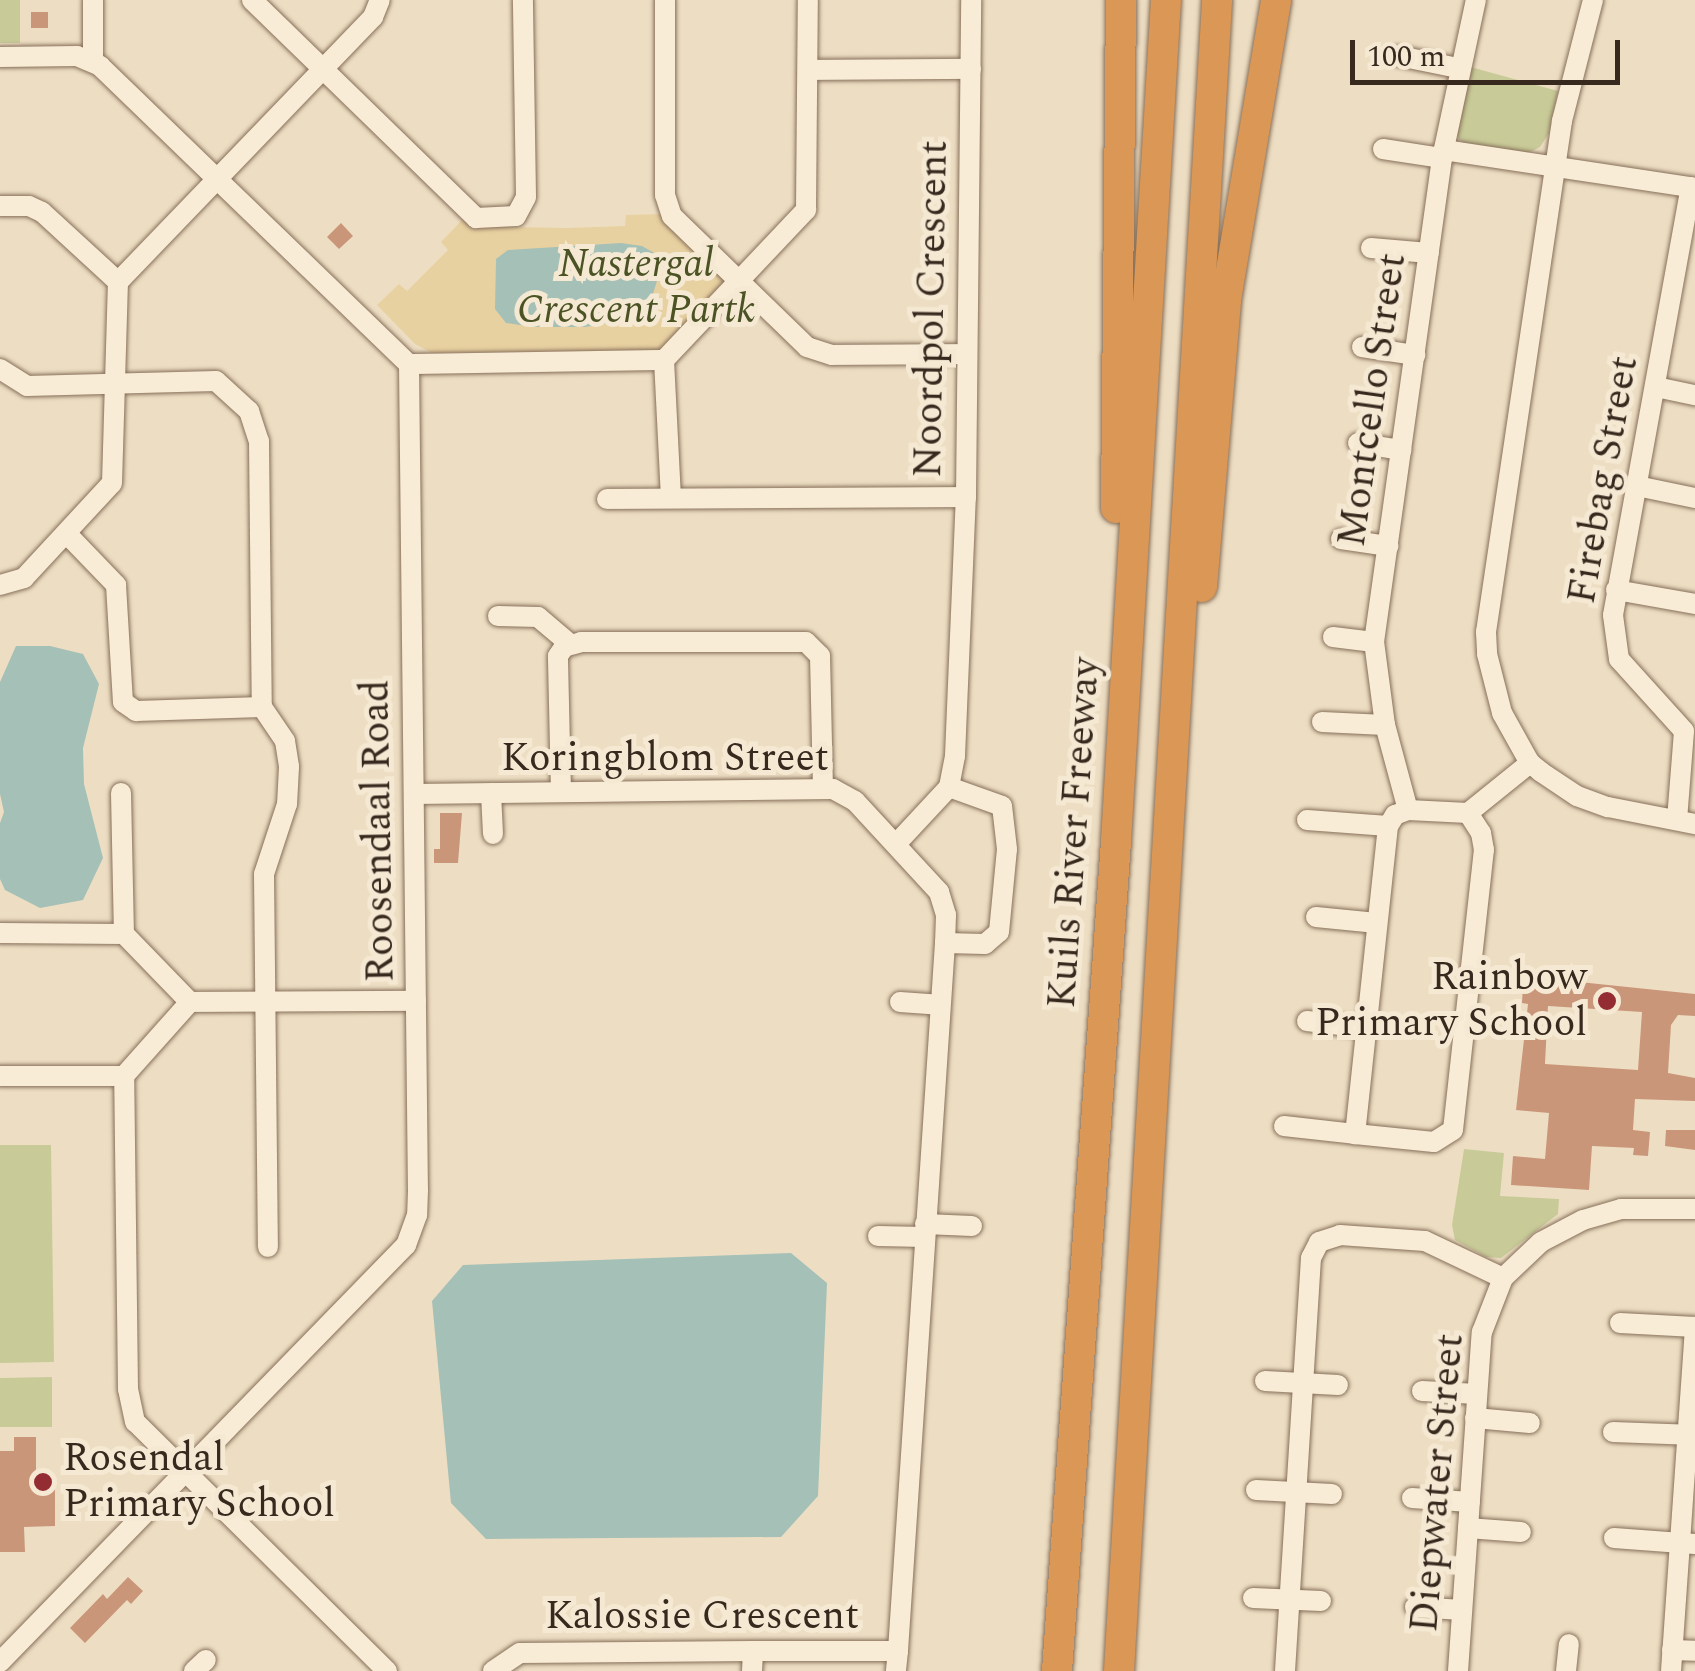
<!DOCTYPE html>
<html>
<head>
<meta charset="utf-8">
<style>
	body { margin:0 }
	#map { position:relative; width:1695px; height:1671px; overflow:hidden; background:#eddec3; font-family:Spectral,serif }
	div>[style] { position:absolute }
	[style*='--x'] { left:calc(var(--x)*1px); top:calc(var(--y)*1px); width:calc(var(--w)*1px); rotate:calc(var(--a)*1deg) }
	.green>* { inset:0; background:#c8cb98 }
	.sand>* { inset:0; background:#e8d1a1 }
	.water>* { inset:0; background:#a5c0b6 }
	.building>* { inset:0; background:#ca967a }
	.roads { filter:drop-shadow(0 0 2px #876f5a) drop-shadow(0 0 2px #876f5a) }
	.minor>* { height:20px; margin:-10px; padding:0 10px; transform-origin:10px; border-radius:10px; background:#f8ecd6 }
	.highway>* { height:30px; margin:-15px; padding:0 15px; transform-origin:15px; border-radius:15px; background:#da9756 }
	.dots>* { width:28px; height:28px; translate:-50% -50%; box-sizing:border-box; border:5px solid #f5e9d3; border-radius:50% }
	span { translate:-50% -50%; white-space:nowrap; text-align:center; line-height:1.15; -webkit-text-stroke:10px #f5e9d3; paint-order:stroke }
	.park-label { font-size:40px; color:#4b5325; font-style:italic }
	.street-label { font-size:40px; color:#37291e }
	.poi-label { font-size:40px; color:#37291e }
	.right { translate:-100% -50%; text-align:right }
	.left { translate:0 -50%; text-align:left }
	.scale { position:absolute; left:1350px; top:40px; width:270px; height:45px; box-sizing:border-box; border:5px solid #37291e; border-top:0; padding-left:12px; font-size:30px; line-height:35px; white-space:nowrap; color:#37291e; -webkit-text-stroke:8px #f5e9d3; paint-order:stroke }
</style>
</head>
<body>
<div id="map">
	<div class="green">
		<div style="clip-path:polygon(0 0,20px 0,20px 43px,0 43px)"></div>
		<div style="clip-path:polygon(1467px 66px,1558px 91px,1549px 133px,1540px 147px,1526px 154px,1465px 145px,1460px 140px,1456px 134px)"></div>
		<div style="clip-path:polygon(0 1145px,51px 1145px,54px 1362px,0 1363px)"></div>
		<div style="clip-path:polygon(1464px 1149px,1504px 1153px,1500px 1196px,1559px 1199px,1558px 1214px,1501px 1258px,1486px 1257px,1455px 1240px,1452px 1225px)"></div>
		<div style="clip-path:polygon(52px 1377px,52px 1427px,0 1427px,0 1378px)"></div>
	</div>
	<div class="sand">
		<div style="clip-path:polygon(663px 214px,721px 274px,725px 287px,661px 350px,432px 353px,415px 344px,377px 305px,399px 284px,407px 291px,448px 250px,441px 242px,465px 217px,477px 223px,511px 227px,567px 228px,625px 226px,626px 215px)"></div>
	</div>
	<div class="water">
		<div style="clip-path:polygon(621px 243px,642px 246px,658px 255px,660px 271px,646px 317px,585px 327px,534px 327px,506px 323px,495px 309px,496px 259px,508px 250px)"></div>
		<div style="clip-path:polygon(16px 646px,50px 646px,83px 654px,99px 684px,83px 748px,84px 784px,103px 858px,83px 900px,40px 908px,5px 890px,0 879px,0 823px,4px 812px,0 794px,0 682px)"></div>
		<div style="clip-path:polygon(791px 1253px,827px 1283px,818px 1496px,781px 1537px,486px 1539px,451px 1503px,432px 1301px,463px 1265px)"></div>
	</div>
	<div class="building">
		<div style="clip-path:polygon(31px 12px,48px 12px,48px 28px,31px 28px)"></div>
		<div style="clip-path:polygon(341px 223px,353px 236px,339px 249px,327px 237px)"></div>
		<div style="clip-path:polygon(440px 813px,462px 813px,458px 863px,434px 863px,434px 849px,440px 849px)"></div>
		<div style="clip-path:polygon(evenodd,1560px 980px,1695px 994px,1695px 1016px,1678px 1015px,1671px 1025px,1668px 1073px,1695px 1078px,1695px 1101px,1635px 1099px,1633px 1130px,1650px 1132px,1648px 1156px,1633px 1155px,1634px 1148px,1592px 1146px,1589px 1190px,1511px 1185px,1513px 1156px,1545px 1159px,1549px 1113px,1516px 1110px,1528px 1004px,1522px 1003px,1523px 984px,1560px 984px,1560px 980px,1548px 1006px,1642px 1012px,1638px 1070px,1545px 1064px,1548px 1006px)"></div>
		<div style="clip-path:polygon(1666px 1130px,1695px 1130px,1695px 1150px,1665px 1146px)"></div>
		<div style="clip-path:polygon(14px 1437px,36px 1437px,36px 1486px,55px 1486px,55px 1526px,24px 1527px,25px 1552px,0 1552px,0 1451px,14px 1451px)"></div>
		<div style="clip-path:polygon(128px 1577px,143px 1591px,131px 1604px,127px 1600px,85px 1643px,70px 1628px,103px 1594px,107px 1599px)"></div>
	</div>
	<div class="roads">
		<div class="minor">
			<div style="--x:93;--y:0;--w:61;--a:90"></div>
			<div style="--x:252;--y:0;--w:313;--a:44.2"></div>
			<div style="--x:476;--y:218;--w:40;--a:-2.9"></div>
			<div style="--x:516;--y:216;--w:21;--a:-62"></div>
			<div style="--x:526;--y:197;--w:197;--a:-90.9"></div>
			<div style="--x:665;--y:0;--w:195;--a:90"></div>
			<div style="--x:665;--y:195;--w:22;--a:72"></div>
			<div style="--x:672;--y:216;--w:188;--a:44.1"></div>
			<div style="--x:807;--y:347;--w:26;--a:18"></div>
			<div style="--x:832;--y:355;--w:135;--a:-0.4"></div>
			<div style="--x:1593;--y:0;--w:125;--a:104.4"></div>
			<div style="--x:1562;--y:121;--w:517;--a:98.46"></div>
			<div style="--x:1486;--y:632;--w:22;--a:87"></div>
			<div style="--x:1487;--y:654;--w:61;--a:75.7"></div>
			<div style="--x:1502;--y:713;--w:57;--a:60.8"></div>
			<div style="--x:1530;--y:763;--w:14;--a:39"></div>
			<div style="--x:1541;--y:772;--w:43;--a:33.7"></div>
			<div style="--x:1577;--y:796;--w:33;--a:20"></div>
			<div style="--x:1608;--y:807;--w:89;--a:11.1"></div>
			<div style="--x:1399;--y:56;--w:60;--a:11.5"></div>
			<div style="--x:0;--y:57;--w:77;--a:-0.7"></div>
			<div style="--x:77;--y:56;--w:25;--a:23"></div>
			<div style="--x:100;--y:66;--w:429;--a:44"></div>
			<div style="--x:409;--y:364;--w:826;--a:89.38"></div>
			<div style="--x:418;--y:1190;--w:25;--a:92"></div>
			<div style="--x:417;--y:1215;--w:32;--a:110"></div>
			<div style="--x:406;--y:1245;--w:582;--a:134.23"></div>
			<div style="--x:808;--y:70;--w:163;--a:-0.4"></div>
			<div style="--x:1383;--y:149;--w:60;--a:8.7"></div>
			<div style="--x:1444;--y:150;--w:254;--a:8.6"></div>
			<div style="--x:0;--y:206;--w:29;--a:0"></div>
			<div style="--x:29;--y:206;--w:14;--a:25"></div>
			<div style="--x:42;--y:212;--w:103;--a:42.6"></div>
			<div style="--x:1371;--y:248;--w:58;--a:4.9"></div>
			<div style="--x:1362;--y:347;--w:54;--a:8.6"></div>
			<div style="--x:664;--y:360;--w:138;--a:87.1"></div>
			<div style="--x:409;--y:364;--w:255;--a:-0.9"></div>
			<div style="--x:664;--y:360;--w:207;--a:-46.6"></div>
			<div style="--x:806;--y:210;--w:210;--a:-89.5"></div>
			<div style="--x:0;--y:369;--w:32;--a:32"></div>
			<div style="--x:27;--y:386;--w:189;--a:-1.5"></div>
			<div style="--x:216;--y:381;--w:45;--a:42.3"></div>
			<div style="--x:249;--y:411;--w:32;--a:72"></div>
			<div style="--x:259;--y:441;--w:266;--a:89.4"></div>
			<div style="--x:1656;--y:387;--w:40;--a:12"></div>
			<div style="--x:1358;--y:443;--w:44;--a:9.2"></div>
			<div style="--x:1637;--y:486;--w:59;--a:11.7"></div>
			<div style="--x:607;--y:499;--w:359;--a:-0.3"></div>
			<div style="--x:67;--y:534;--w:71;--a:46.1"></div>
			<div style="--x:116;--y:585;--w:117;--a:86.6"></div>
			<div style="--x:123;--y:702;--w:16;--a:35"></div>
			<div style="--x:136;--y:711;--w:126;--a:-1.8"></div>
			<div style="--x:1341;--y:539;--w:48;--a:8.5"></div>
			<div style="--x:0;--y:585;--w:25;--a:-16"></div>
			<div style="--x:24;--y:578;--w:129;--a:-47.2"></div>
			<div style="--x:112;--y:483;--w:201;--a:-88.3"></div>
			<div style="--x:118;--y:282;--w:368;--a:-46.1"></div>
			<div style="--x:373;--y:17;--w:18;--a:-68"></div>
			<div style="--x:1616;--y:590;--w:80;--a:10"></div>
			<div style="--x:498;--y:616;--w:40;--a:1.4"></div>
			<div style="--x:538;--y:617;--w:42;--a:40.2"></div>
			<div style="--x:1333;--y:637;--w:41;--a:7"></div>
			<div style="--x:262;--y:707;--w:41;--a:55.9"></div>
			<div style="--x:285;--y:741;--w:26;--a:81"></div>
			<div style="--x:289;--y:767;--w:37;--a:93"></div>
			<div style="--x:287;--y:804;--w:74;--a:108.2"></div>
			<div style="--x:264;--y:874;--w:373;--a:89.4"></div>
			<div style="--x:1322;--y:722;--w:63;--a:2.7"></div>
			<div style="--x:561;--y:792;--w:136;--a:-91.3"></div>
			<div style="--x:558;--y:656;--w:11;--a:-56"></div>
			<div style="--x:564;--y:647;--w:18;--a:-16"></div>
			<div style="--x:581;--y:642;--w:225;--a:0"></div>
			<div style="--x:806;--y:642;--w:20;--a:45"></div>
			<div style="--x:820;--y:656;--w:132;--a:88.7"></div>
			<div style="--x:121;--y:793;--w:141;--a:88.8"></div>
			<div style="--x:491;--y:793;--w:41;--a:87.2"></div>
			<div style="--x:414;--y:794;--w:419;--a:-0.7"></div>
			<div style="--x:833;--y:789;--w:25;--a:29"></div>
			<div style="--x:855;--y:801;--w:124;--a:47.3"></div>
			<div style="--x:939;--y:892;--w:24;--a:73"></div>
			<div style="--x:946;--y:915;--w:28;--a:92"></div>
			<div style="--x:945;--y:943;--w:710;--a:93.8"></div>
			<div style="--x:1408;--y:810;--w:88;--a:-105.1"></div>
			<div style="--x:1385;--y:725;--w:84;--a:-97.5"></div>
			<div style="--x:1374;--y:642;--w:489;--a:-82"></div>
			<div style="--x:1442;--y:158;--w:162;--a:-77.9"></div>
			<div style="--x:1468;--y:813;--w:60;--a:-177.1"></div>
			<div style="--x:1408;--y:810;--w:14;--a:159"></div>
			<div style="--x:1395;--y:815;--w:13;--a:122"></div>
			<div style="--x:1388;--y:826;--w:310;--a:96.1"></div>
			<div style="--x:1355;--y:1134;--w:79;--a:5.8"></div>
			<div style="--x:1434;--y:1142;--w:22;--a:-32"></div>
			<div style="--x:1453;--y:1130;--w:282;--a:-83.7"></div>
			<div style="--x:1484;--y:850;--w:17;--a:-100"></div>
			<div style="--x:1481;--y:833;--w:24;--a:-123"></div>
			<div style="--x:1468;--y:813;--w:80;--a:-38.9"></div>
			<div style="--x:1307;--y:820;--w:81;--a:4.2"></div>
			<div style="--x:1677;--y:820;--w:89;--a:-85.5"></div>
			<div style="--x:1684;--y:731;--w:97;--a:-132.1"></div>
			<div style="--x:1619;--y:659;--w:44;--a:-97.8"></div>
			<div style="--x:1613;--y:615;--w:435;--a:-79.7"></div>
			<div style="--x:897;--y:843;--w:76;--a:-47.1"></div>
			<div style="--x:949;--y:787;--w:32;--a:-79"></div>
			<div style="--x:955;--y:756;--w:259;--a:-87.6"></div>
			<div style="--x:966;--y:497;--w:497;--a:-89.4"></div>
			<div style="--x:1316;--y:917;--w:61;--a:5.6"></div>
			<div style="--x:0;--y:933;--w:124;--a:0.5"></div>
			<div style="--x:124;--y:934;--w:95;--a:45.9"></div>
			<div style="--x:945;--y:943;--w:40;--a:1.4"></div>
			<div style="--x:985;--y:944;--w:18;--a:-41"></div>
			<div style="--x:999;--y:932;--w:83;--a:-84.5"></div>
			<div style="--x:1007;--y:849;--w:43;--a:-96.6"></div>
			<div style="--x:1002;--y:806;--w:56;--a:-160.3"></div>
			<div style="--x:900;--y:1002;--w:39;--a:4"></div>
			<div style="--x:1307;--y:1021;--w:59;--a:6.8"></div>
			<div style="--x:0;--y:1076;--w:124;--a:0"></div>
			<div style="--x:1284;--y:1126;--w:71;--a:6.4"></div>
			<div style="--x:925;--y:1224;--w:47;--a:2.4"></div>
			<div style="--x:878;--y:1236;--w:47;--a:1.2"></div>
			<div style="--x:1620;--y:1323;--w:75;--a:3.1"></div>
			<div style="--x:1265;--y:1381;--w:73;--a:3.1"></div>
			<div style="--x:1422;--y:1391;--w:55;--a:3.1"></div>
			<div style="--x:1475;--y:1418;--w:55;--a:5.2"></div>
			<div style="--x:1613;--y:1432;--w:82;--a:2.1"></div>
			<div style="--x:1256;--y:1490;--w:76;--a:3"></div>
			<div style="--x:1412;--y:1498;--w:58;--a:3.9"></div>
			<div style="--x:1468;--y:1528;--w:53;--a:4.3"></div>
			<div style="--x:1614;--y:1538;--w:81;--a:4.2"></div>
			<div style="--x:1253;--y:1598;--w:68;--a:2.5"></div>
			<div style="--x:1415;--y:1607;--w:47;--a:3.7"></div>
			<div style="--x:1672;--y:1650;--w:23;--a:2"></div>
			<div style="--x:194;--y:1671;--w:16;--a:-43"></div>
			<div style="--x:387;--y:1671;--w:354;--a:-135.3"></div>
			<div style="--x:135;--y:1422;--w:34;--a:-102"></div>
			<div style="--x:128;--y:1389;--w:313;--a:-90.7"></div>
			<div style="--x:124;--y:1076;--w:99;--a:-48.3"></div>
			<div style="--x:190;--y:1002;--w:226;--a:-0.3"></div>
			<div style="--x:493;--y:1671;--w:32;--a:-34"></div>
			<div style="--x:520;--y:1653;--w:233;--a:-0.5"></div>
			<div style="--x:753;--y:1651;--w:145;--a:0"></div>
			<div style="--x:898;--y:1651;--w:20;--a:96"></div>
			<div style="--x:752;--y:1671;--w:20;--a:-87"></div>
			<div style="--x:1285;--y:1671;--w:414;--a:-86.4"></div>
			<div style="--x:1311;--y:1258;--w:18;--a:-63"></div>
			<div style="--x:1319;--y:1242;--w:22;--a:-18"></div>
			<div style="--x:1340;--y:1235;--w:85;--a:4"></div>
			<div style="--x:1425;--y:1241;--w:86;--a:25.4"></div>
			<div style="--x:1458;--y:1671;--w:340;--a:-86"></div>
			<div style="--x:1482;--y:1332;--w:58;--a:-68.7"></div>
			<div style="--x:1503;--y:1278;--w:52;--a:-43.5"></div>
			<div style="--x:1541;--y:1242;--w:47;--a:-27.6"></div>
			<div style="--x:1583;--y:1220;--w:40;--a:-16"></div>
			<div style="--x:1621;--y:1209;--w:74;--a:0"></div>
			<div style="--x:1566;--y:1671;--w:27;--a:-84"></div>
			<div style="--x:1671;--y:1671;--w:345;--a:-86"></div>
		</div>
		<div class="highway">
			<div style="--x:1116;--y:508;--w:508;--a:-89.44"></div>
			<div style="--x:1202;--y:587;--w:288;--a:-85.2"></div>
			<div style="--x:1226;--y:300;--w:304;--a:-80.5"></div>
			<div style="--x:1057;--y:1671;--w:832;--a:-85.93"></div>
			<div style="--x:1116;--y:841;--w:842;--a:-86.6"></div>
			<div style="--x:1119;--y:1671;--w:1674;--a:-86.64"></div>
		</div>
	</div>
	<div class="dots">
		<div style="left:1607px;top:1001px;background:#942c34"></div>
		<div style="left:43px;top:1482px;background:#942c34"></div>
	</div>
	<div class="park-label">
		<span style="left:636px;top:288px">Nastergal<br>Crescent Partk</span>
	</div>
	<div class="street-label">
		<span style="left:932px;top:309px;rotate:-89deg">Noordpol Crescent</span>
		<span style="left:1373px;top:400px;rotate:-82deg">Montcello Street</span>
		<span style="left:1604px;top:480px;rotate:-80deg">Firebag Street</span>
		<span style="left:665px;top:759px">Koringblom Street</span>
		<span style="left:379px;top:831px;rotate:-91deg">Roosendaal Road</span>
		<span style="left:1075px;top:833px;rotate:-86deg">Kuils River Freeway</span>
		<span style="left:1438px;top:1483px;rotate:-85deg">Diepwater Street</span>
		<span style="left:702px;top:1617px">Kalossie Crescent</span>
	</div>
	<div class="poi-label">
		<span class="right" style="left:1587px;top:1001px">Rainbow<br>Primary School</span>
		<span class="left" style="left:63px;top:1482px">Rosendal<br>Primary School</span>
	</div>
	<div class="scale">100 m</div>
</div>
</body>
</html>
